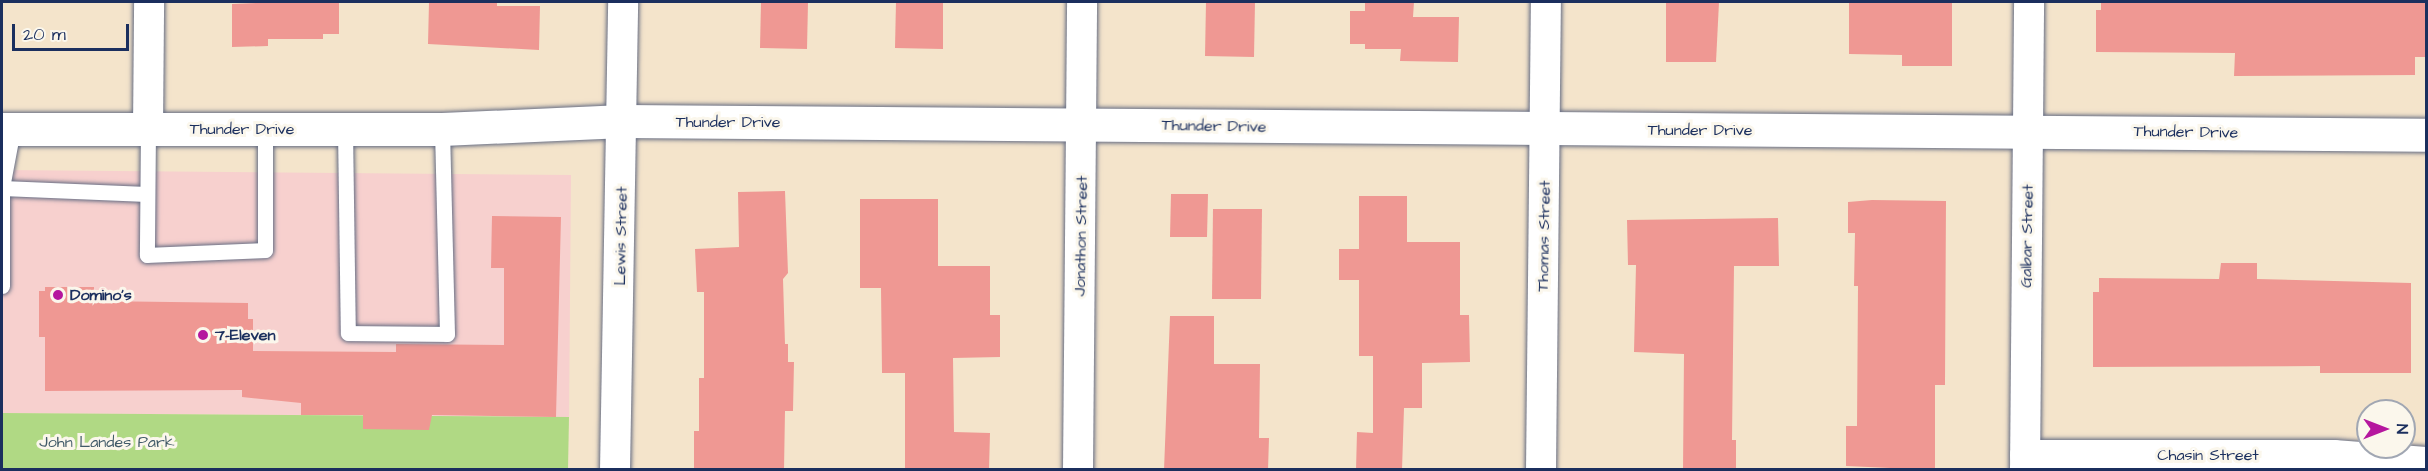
<!DOCTYPE html>
<html>
<head>
<meta charset="utf-8">
<style>
	body { margin:0 }
	#map { position:relative; width:2428px; height:471px; overflow:hidden; background:#f4e4cb; font-family:"Architects Daughter",sans-serif }
	div>[style] { position:absolute }
	[style*='--x'] { left:calc(var(--x)*1px); top:calc(var(--y)*1px); width:calc(var(--w)*1px); rotate:calc(var(--a)*1deg) }
	.built>* { inset:0; background:#f7d0ce }
	.green>* { inset:0; background:#b0d984 }
	.building>* { inset:0; background:#ef9893 }
	.roads { filter:drop-shadow(0 0 2px #676e84) drop-shadow(0 0 2px #676e84) }
	.service>* { height:15px; margin:-7.5px; padding:0 7.5px; transform-origin:7.5px; border-radius:7.5px; background:#fff }
	.minor>* { height:30px; margin:-15px; padding:0 15px; transform-origin:15px; border-radius:15px; background:#fff }
	.tertiary>* { height:33px; margin:-16.5px; padding:0 16.5px; transform-origin:16.5px; border-radius:16.5px; background:#fff }
	.dots>* { width:16px; height:16px; translate:-50% -50%; box-sizing:border-box; border:3px solid #fbf7ec; border-radius:50% }
	span { translate:-50% -50%; white-space:nowrap; text-align:center; line-height:1.15; -webkit-text-stroke:6px #fbf7ec; paint-order:stroke }
	.street-label { font-size:16px; color:#1b2f5e }
	.poi-label { font-size:16px; color:#1b2f5e; font-weight:700 }
	.left { translate:0 -50%; text-align:left }
	.park-label { font-size:16px; color:#405a68 }
	.frame { position:absolute; inset:0; border:3px solid #1b2f5e; pointer-events:none }
	.north { position:absolute; left:2356px; top:399px; width:60px; height:60px; box-sizing:border-box; background:#fbf7ec; border:2px solid #a1a7b3; border-radius:50%; rotate:90deg; font-size:16px; font-weight:700; line-height:24px; text-align:center; color:#1b2f5e }
	.north::after { content:''; display:block; margin:auto; width:21px; height:27px; background:#b5179e; clip-path:polygon(50% 0,100% 100%,50% 72%,0 100%) }
	.scale { position:absolute; left:12px; top:24px; width:117px; height:27px; box-sizing:border-box; border:3px solid #1b2f5e; border-top:0; padding-left:8px; font-size:18px; line-height:21px; white-space:nowrap; color:#1b2f5e; -webkit-text-stroke:4px #fbf7ec; paint-order:stroke }
</style>
</head>
<body>
<div id="map">
	<div class="built">
		<div style="clip-path:polygon(2px 170px,571px 175px,569px 417px,2px 413px)"></div>
	</div>
	<div class="green">
		<div style="clip-path:polygon(2px 413px,569px 417px,568px 469px,2px 470px)"></div>
	</div>
	<div class="building">
		<div style="clip-path:polygon(275px 2px,339px 2px,339px 34px,323px 34px,323px 39px,268px 39px,268px 46px,232px 47px,232px 4px)"></div>
		<div style="clip-path:polygon(429px 2px,497px 2px,497px 6px,540px 6px,539px 50px,428px 44px)"></div>
		<div style="clip-path:polygon(761px 2px,808px 2px,807px 49px,760px 48px)"></div>
		<div style="clip-path:polygon(896px 2px,943px 2px,943px 49px,895px 48px)"></div>
		<div style="clip-path:polygon(1206px 2px,1255px 2px,1254px 57px,1205px 56px)"></div>
		<div style="clip-path:polygon(1365px 2px,1414px 2px,1413px 17px,1459px 17px,1458px 62px,1400px 61px,1401px 49px,1365px 49px,1365px 44px,1350px 44px,1350px 11px,1365px 11px)"></div>
		<div style="clip-path:polygon(1666px 2px,1719px 2px,1716px 62px,1666px 62px)"></div>
		<div style="clip-path:polygon(1849px 2px,1952px 2px,1952px 66px,1902px 66px,1902px 55px,1849px 54px)"></div>
		<div style="clip-path:polygon(2101px 2px,2427px 2px,2427px 57px,2415px 57px,2415px 75px,2234px 76px,2235px 53px,2096px 52px,2096px 10px,2101px 10px)"></div>
		<div style="clip-path:polygon(785px 191px,788px 273px,783px 279px,785px 344px,788px 344px,788px 362px,794px 362px,793px 411px,785px 411px,784px 470px,694px 470px,694px 431px,699px 431px,699px 378px,704px 378px,704px 292px,697px 292px,695px 249px,739px 247px,738px 192px)"></div>
		<div style="clip-path:polygon(1171px 194px,1208px 194px,1207px 237px,1170px 237px)"></div>
		<div style="clip-path:polygon(1359px 196px,1407px 196px,1407px 242px,1460px 242px,1460px 315px,1469px 315px,1470px 362px,1422px 363px,1422px 408px,1404px 408px,1402px 470px,1356px 470px,1357px 432px,1373px 433px,1373px 356px,1359px 356px,1359px 280px,1339px 280px,1339px 249px,1359px 249px)"></div>
		<div style="clip-path:polygon(860px 199px,938px 199px,938px 266px,990px 266px,990px 315px,1000px 315px,1000px 357px,953px 358px,954px 432px,990px 433px,989px 470px,905px 470px,905px 373px,882px 373px,881px 288px,860px 288px)"></div>
		<div style="clip-path:polygon(1872px 200px,1946px 201px,1945px 385px,1935px 385px,1935px 470px,1846px 466px,1846px 426px,1857px 426px,1858px 286px,1854px 286px,1855px 233px,1848px 233px,1848px 202px)"></div>
		<div style="clip-path:polygon(1213px 209px,1262px 209px,1261px 299px,1212px 299px)"></div>
		<div style="clip-path:polygon(492px 216px,561px 217px,556px 417px,432px 415px,429px 430px,363px 429px,363px 415px,301px 415px,301px 403px,242px 397px,242px 390px,45px 391px,45px 337px,39px 337px,39px 291px,45px 291px,45px 287px,94px 287px,94px 301px,248px 303px,248px 319px,253px 319px,253px 351px,396px 352px,396px 344px,504px 345px,504px 268px,491px 268px)"></div>
		<div style="clip-path:polygon(1778px 218px,1779px 266px,1734px 266px,1732px 440px,1736px 440px,1736px 470px,1683px 470px,1684px 354px,1634px 352px,1636px 265px,1628px 265px,1627px 220px)"></div>
		<div style="clip-path:polygon(2221px 263px,2257px 263px,2257px 279px,2411px 283px,2411px 373px,2320px 373px,2320px 366px,2093px 367px,2093px 292px,2099px 292px,2099px 278px,2219px 279px)"></div>
		<div style="clip-path:polygon(1170px 316px,1214px 316px,1214px 364px,1260px 364px,1259px 438px,1269px 438px,1268px 470px,1164px 470px)"></div>
	</div>
	<div class="roads">
		<div class="service">
			<div style="--x:13;--y:129;--w:60;--a:100.6"></div>
			<div style="--x:2;--y:188;--w:145;--a:2.4"></div>
			<div style="--x:148;--y:129;--w:126;--a:90.5"></div>
			<div style="--x:147;--y:255;--w:118;--a:-2.4"></div>
			<div style="--x:265;--y:250;--w:121;--a:-90"></div>
			<div style="--x:345;--y:129;--w:204;--a:89.2"></div>
			<div style="--x:348;--y:333;--w:99;--a:0.6"></div>
			<div style="--x:447;--y:334;--w:205;--a:-91.4"></div>
			<div style="--x:2;--y:286;--w:98;--a:-90"></div>
		</div>
		<div class="minor">
			<div style="--x:148;--y:129;--w:127;--a:-89.5"></div>
			<div style="--x:2025;--y:455;--w:309;--a:0"></div>
			<div style="--x:2334;--y:455;--w:92;--a:4.4"></div>
			<div style="--x:615;--y:470;--w:468;--a:-89"></div>
			<div style="--x:1078;--y:470;--w:468;--a:-89.5"></div>
			<div style="--x:1541;--y:470;--w:468;--a:-89.4"></div>
			<div style="--x:2025;--y:470;--w:468;--a:-89.5"></div>
		</div>
		<div class="tertiary">
			<div style="--x:2;--y:129;--w:440;--a:0"></div>
			<div style="--x:442;--y:129;--w:181;--a:-2.5"></div>
			<div style="--x:623;--y:121;--w:1803;--a:0.44"></div>
		</div>
	</div>
	<div class="dots">
		<div style="left:58px;top:295px;background:#b5179e"></div>
		<div style="left:203px;top:335px;background:#b5179e"></div>
	</div>
	<div class="street-label">
		<span style="left:728px;top:122px">Thunder Drive</span>
		<span style="left:1214px;top:126px;rotate:1deg">Thunder Drive</span>
		<span style="left:242px;top:129px">Thunder Drive</span>
		<span style="left:1700px;top:130px">Thunder Drive</span>
		<span style="left:2186px;top:132px;rotate:1deg">Thunder Drive</span>
		<span style="left:621px;top:236px;rotate:-89deg">Lewis Street</span>
		<span style="left:1081px;top:236px;rotate:-89deg">Jonathon Street</span>
		<span style="left:1544px;top:236px;rotate:-89deg">Thomas Street</span>
		<span style="left:2027px;top:236px;rotate:-89deg">Galbar Street</span>
		<span style="left:2208px;top:455px">Chasin Street</span>
	</div>
	<div class="poi-label">
		<span class="left" style="left:70px;top:295px">Domino's</span>
		<span class="left" style="left:215px;top:335px">7-Eleven</span>
	</div>
	<div class="park-label">
		<span style="left:107px;top:442px">John Landes Park</span>
	</div>
	<div class="frame"></div>
	<div class="north">N</div>
	<div class="scale">20 m</div>
</div>
</body>
</html>
